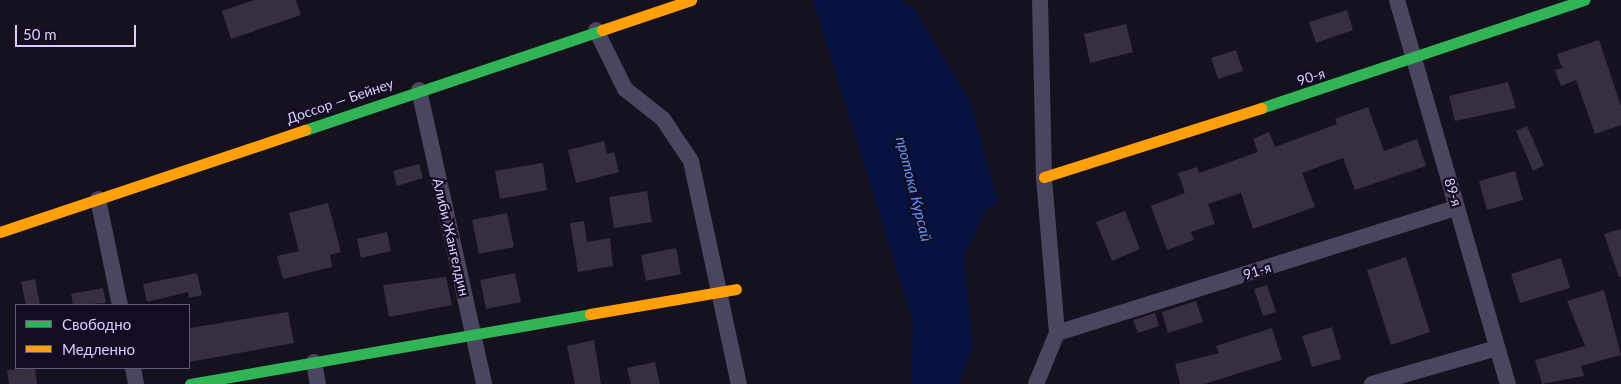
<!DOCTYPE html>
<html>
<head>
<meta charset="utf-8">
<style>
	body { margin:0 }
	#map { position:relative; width:1621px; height:384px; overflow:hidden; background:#15111e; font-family:Lato,sans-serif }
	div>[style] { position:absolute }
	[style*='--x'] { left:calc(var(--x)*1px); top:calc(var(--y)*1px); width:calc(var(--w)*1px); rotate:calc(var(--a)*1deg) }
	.water>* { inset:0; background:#061240 }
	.building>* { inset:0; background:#352f40 }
	.street>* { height:16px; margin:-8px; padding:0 8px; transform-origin:8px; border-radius:8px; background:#4b455f }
	.fast>* { height:11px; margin:-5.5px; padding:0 5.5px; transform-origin:5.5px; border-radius:5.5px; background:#30b455 }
	.slow>* { height:11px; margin:-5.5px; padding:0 5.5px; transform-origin:5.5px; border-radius:5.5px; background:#ff9f0a }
	span { translate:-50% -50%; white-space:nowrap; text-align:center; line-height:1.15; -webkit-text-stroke:4.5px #140c23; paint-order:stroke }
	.street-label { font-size:14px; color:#dcceff }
	.water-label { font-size:15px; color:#5c99ff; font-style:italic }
	.legend { position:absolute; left:15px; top:304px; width:175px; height:65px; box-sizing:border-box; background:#140c23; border:1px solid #645a7b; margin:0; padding:6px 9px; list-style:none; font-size:15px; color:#dcceff }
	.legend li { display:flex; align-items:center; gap:10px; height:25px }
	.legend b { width:25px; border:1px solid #645a7b }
	.scale { position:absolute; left:15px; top:25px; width:121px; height:22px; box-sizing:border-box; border:2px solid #dcceff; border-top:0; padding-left:6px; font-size:15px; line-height:18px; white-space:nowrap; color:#dcceff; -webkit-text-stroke:4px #140c23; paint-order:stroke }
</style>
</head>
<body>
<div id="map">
	<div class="water">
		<div style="clip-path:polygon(813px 0,901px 0,915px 10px,971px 102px,998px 202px,985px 211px,964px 258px,973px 347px,959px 384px,911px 384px,913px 322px)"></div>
	</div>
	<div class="building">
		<div style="clip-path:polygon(254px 0,296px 0,301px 15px,231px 39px,222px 11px)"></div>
		<div style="clip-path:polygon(1347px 10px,1353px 30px,1316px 43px,1309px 22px)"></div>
		<div style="clip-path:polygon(1126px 24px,1133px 52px,1090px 63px,1084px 34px)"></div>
		<div style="clip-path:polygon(1599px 40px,1621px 106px,1621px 125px,1595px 134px,1576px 80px,1561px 86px,1555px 70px,1562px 68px,1557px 54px)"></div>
		<div style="clip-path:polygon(1236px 50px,1243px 71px,1218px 79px,1211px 58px)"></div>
		<div style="clip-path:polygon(1508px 82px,1516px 108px,1455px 121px,1449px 96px)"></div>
		<div style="clip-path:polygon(1368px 107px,1384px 151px,1417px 139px,1426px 166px,1355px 190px,1343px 158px,1302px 173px,1315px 207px,1253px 229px,1241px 193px,1208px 204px,1215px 224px,1191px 232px,1194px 240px,1167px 250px,1151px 206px,1185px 193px,1178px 173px,1197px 167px,1199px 173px,1258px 152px,1253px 139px,1269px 132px,1275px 147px,1337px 124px,1335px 119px)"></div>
		<div style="clip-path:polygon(1527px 126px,1544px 165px,1533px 171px,1516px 131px)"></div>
		<div style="clip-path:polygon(604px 141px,607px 154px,614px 152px,619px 172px,576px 183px,568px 150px)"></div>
		<div style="clip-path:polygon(543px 163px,547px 190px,500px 199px,495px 171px)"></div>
		<div style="clip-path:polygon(419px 164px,423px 178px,397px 186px,393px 171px)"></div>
		<div style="clip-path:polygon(1515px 171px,1523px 200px,1487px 210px,1479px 181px)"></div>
		<div style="clip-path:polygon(647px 191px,652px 222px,614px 228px,609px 197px)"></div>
		<div style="clip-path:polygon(328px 203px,341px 252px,330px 255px,332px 267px,283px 279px,277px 256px,299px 251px,289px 213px)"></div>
		<div style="clip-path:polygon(1125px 211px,1140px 249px,1112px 261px,1096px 222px)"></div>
		<div style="clip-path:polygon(507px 213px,514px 247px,479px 254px,472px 220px)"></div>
		<div style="clip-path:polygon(584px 221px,587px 242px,610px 238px,613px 266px,578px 272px,570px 223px)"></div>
		<div style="clip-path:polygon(1621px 229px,1621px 277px,1619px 277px,1604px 234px)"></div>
		<div style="clip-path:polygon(387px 232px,391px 251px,361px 258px,357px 239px)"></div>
		<div style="clip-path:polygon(676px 248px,681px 274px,646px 281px,641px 255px)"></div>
		<div style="clip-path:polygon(1406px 257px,1430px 332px,1391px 345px,1367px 270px)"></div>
		<div style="clip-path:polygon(1561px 258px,1570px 288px,1520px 303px,1511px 274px)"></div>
		<div style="clip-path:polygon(197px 273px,202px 295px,189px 298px,188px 292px,147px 302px,143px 284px)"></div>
		<div style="clip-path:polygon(515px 273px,521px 302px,486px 309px,480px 280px)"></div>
		<div style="clip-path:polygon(446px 277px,452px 305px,389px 317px,383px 285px)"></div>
		<div style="clip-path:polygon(35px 279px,40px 305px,26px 305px,21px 282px)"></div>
		<div style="clip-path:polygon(1267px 285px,1276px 312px,1263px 316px,1254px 289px)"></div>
		<div style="clip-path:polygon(103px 288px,106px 303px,73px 305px,71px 294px)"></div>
		<div style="clip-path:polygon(1604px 290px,1621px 355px,1581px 366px,1584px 376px,1542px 384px,1535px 360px,1585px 346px,1567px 301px)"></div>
		<div style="clip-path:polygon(1196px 301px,1203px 322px,1168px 333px,1162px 312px)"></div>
		<div style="clip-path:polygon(288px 312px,294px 343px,189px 362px,189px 328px)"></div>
		<div style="clip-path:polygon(1155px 313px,1159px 326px,1138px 333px,1133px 320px)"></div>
		<div style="clip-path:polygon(1332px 327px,1341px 359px,1312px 367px,1302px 336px)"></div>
		<div style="clip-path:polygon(1272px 328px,1282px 360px,1204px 384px,1180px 384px,1175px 364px,1219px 353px,1216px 346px)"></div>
		<div style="clip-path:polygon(594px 340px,601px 384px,575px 384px,567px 346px)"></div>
		<div style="clip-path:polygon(655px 362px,660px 384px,631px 384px,627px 368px)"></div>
		<div style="clip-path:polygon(35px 368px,37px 384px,9px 384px,7px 370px)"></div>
	</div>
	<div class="street">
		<div style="--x:1397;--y:0;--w:400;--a:73.9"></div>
		<div style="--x:596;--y:30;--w:66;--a:63.8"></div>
		<div style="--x:625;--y:89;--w:48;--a:38.3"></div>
		<div style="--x:663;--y:119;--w:50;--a:56.3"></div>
		<div style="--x:691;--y:161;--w:228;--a:77.9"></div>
		<div style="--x:419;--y:90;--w:301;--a:77.5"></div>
		<div style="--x:98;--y:199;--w:108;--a:78.3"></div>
		<div style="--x:1057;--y:333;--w:419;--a:-17.4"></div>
		<div style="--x:314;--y:362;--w:22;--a:80"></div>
		<div style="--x:133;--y:368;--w:16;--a:79"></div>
		<div style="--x:1036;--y:384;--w:55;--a:-67.6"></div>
		<div style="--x:1057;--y:333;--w:157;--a:-94.8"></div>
		<div style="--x:1044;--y:177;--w:177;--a:-91.3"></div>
		<div style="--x:1372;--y:384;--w:130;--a:-16.1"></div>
	</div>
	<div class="fast">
		<div style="--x:1261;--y:108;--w:341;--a:-18.5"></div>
		<div style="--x:305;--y:130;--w:313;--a:-18.6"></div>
		<div style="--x:190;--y:384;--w:406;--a:-9.9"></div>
	</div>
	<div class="slow">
		<div style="--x:602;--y:30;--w:94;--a:-18.6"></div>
		<div style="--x:1044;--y:177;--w:228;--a:-17.6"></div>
		<div style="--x:0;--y:232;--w:322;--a:-18.5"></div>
		<div style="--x:590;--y:314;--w:148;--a:-9.7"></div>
	</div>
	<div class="street-label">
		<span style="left:1311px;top:77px;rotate:-18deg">90-я</span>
		<span style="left:340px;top:101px;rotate:-19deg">Доссор — Бейнеу</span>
		<span style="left:1453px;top:192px;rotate:73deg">89-я</span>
		<span style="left:451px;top:237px;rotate:77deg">Алиби Жангелдин</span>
		<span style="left:1257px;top:271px;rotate:-17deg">91-я</span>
	</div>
	<div class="water-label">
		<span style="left:914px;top:189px;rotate:76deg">протока Курсай</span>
	</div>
	<ul class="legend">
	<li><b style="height:6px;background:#30b455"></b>Свободно</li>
	<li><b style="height:6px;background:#ff9f0a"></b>Медленно</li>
	</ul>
	<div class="scale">50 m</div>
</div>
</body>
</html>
